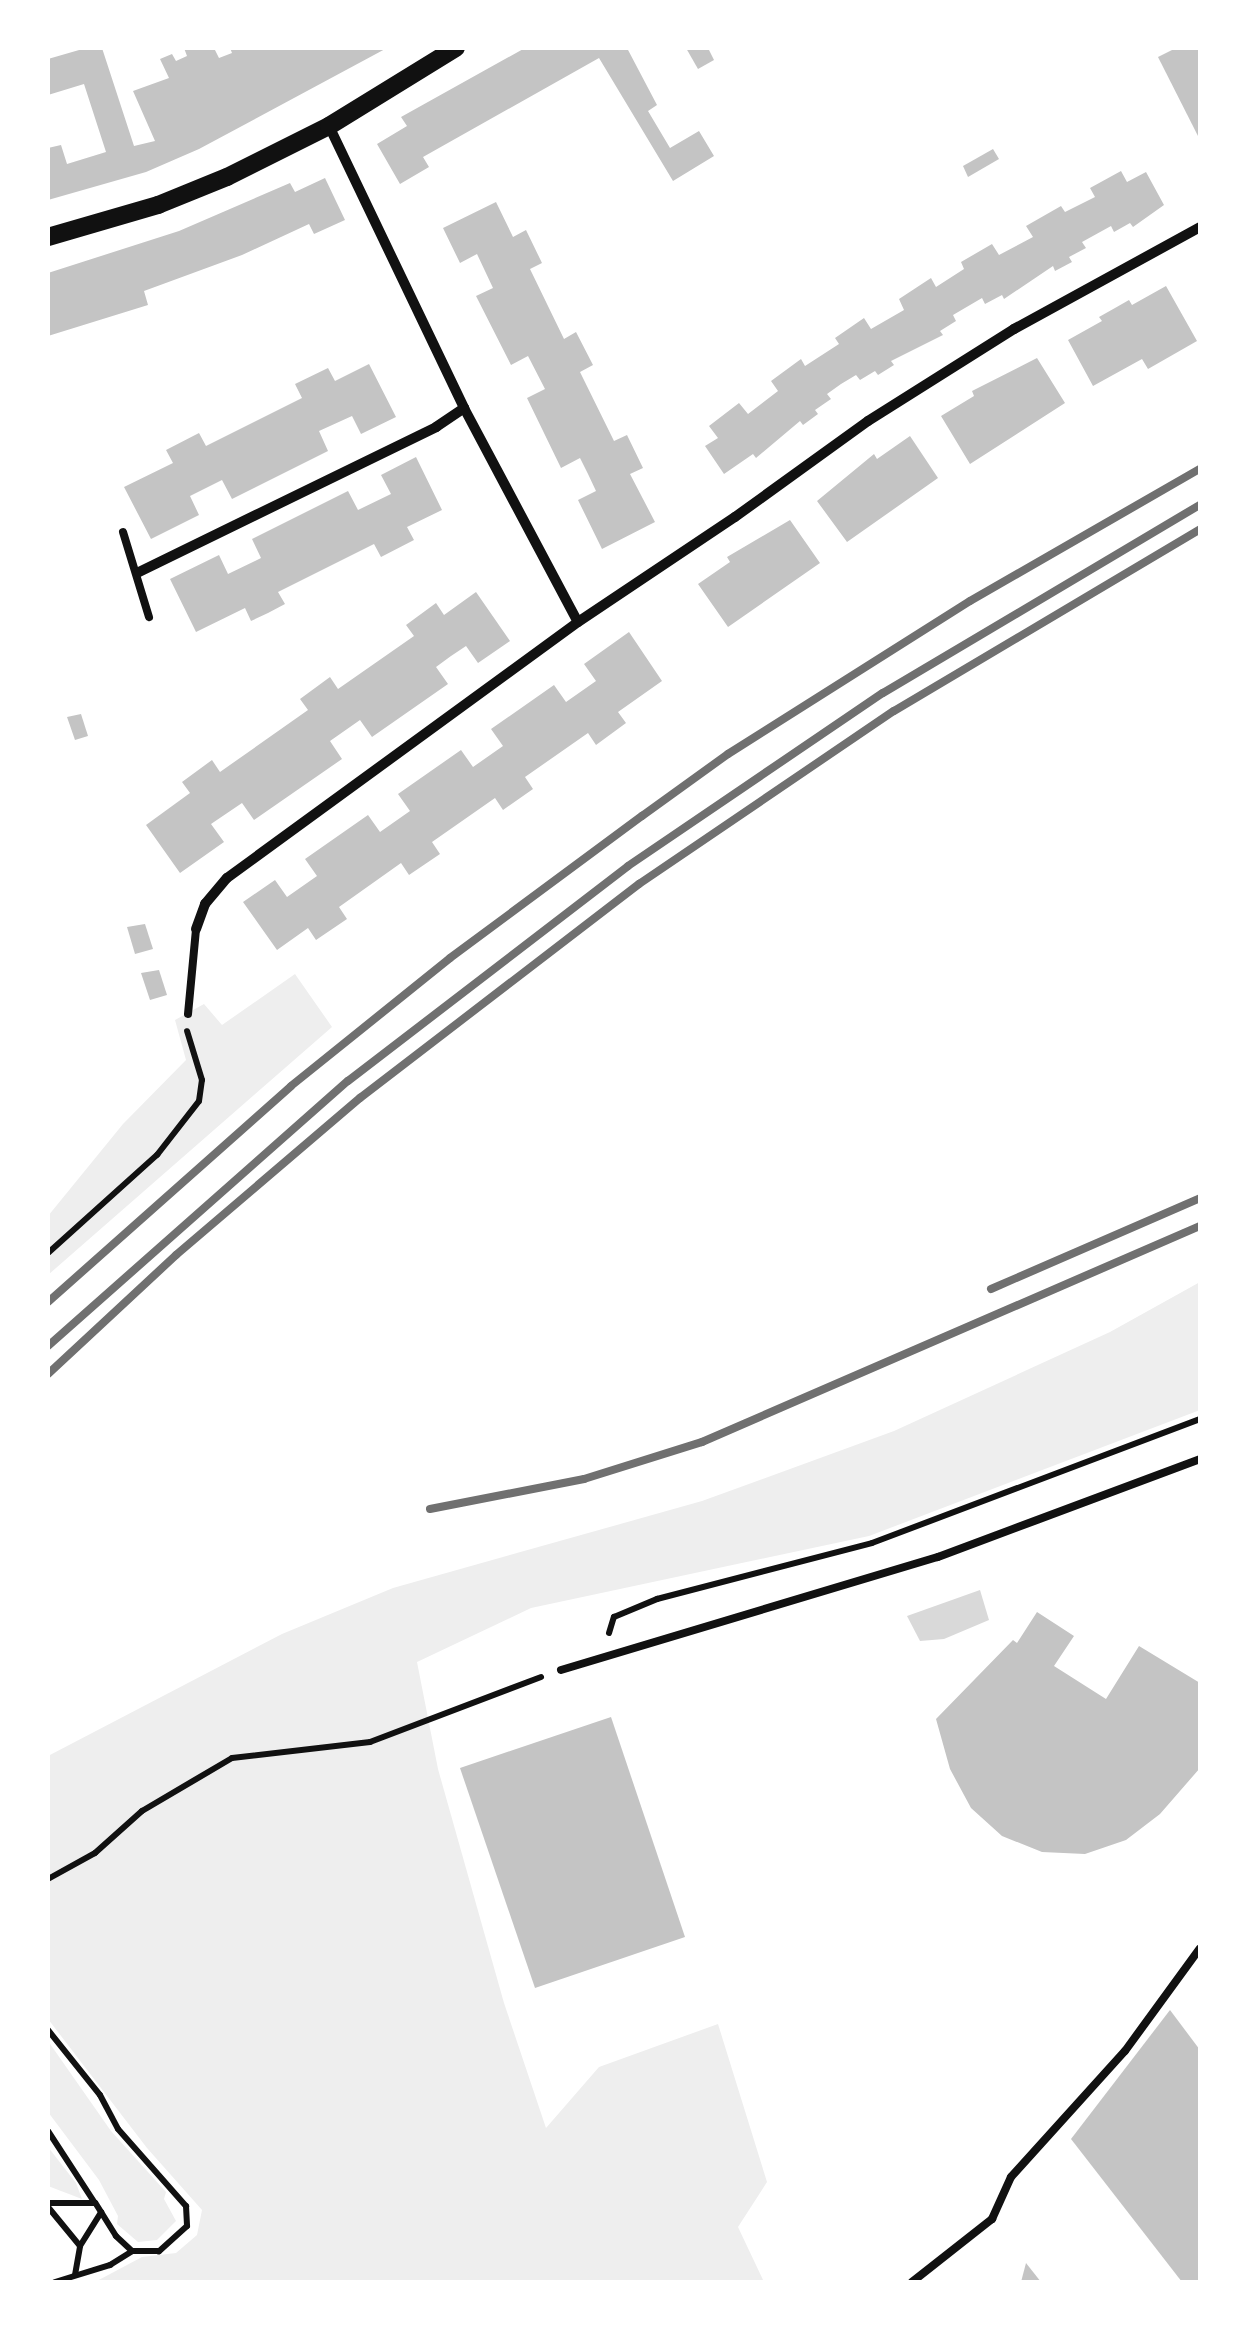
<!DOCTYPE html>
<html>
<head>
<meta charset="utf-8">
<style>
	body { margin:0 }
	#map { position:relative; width:1248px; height:2330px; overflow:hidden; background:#fff; font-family:Georgia,serif }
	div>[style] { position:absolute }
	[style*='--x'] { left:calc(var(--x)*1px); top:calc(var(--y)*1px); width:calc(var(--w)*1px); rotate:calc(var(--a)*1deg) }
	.green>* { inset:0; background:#eee }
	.water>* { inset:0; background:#d9d9d9 }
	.building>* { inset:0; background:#c4c4c4 }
	.path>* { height:6px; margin:-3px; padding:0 3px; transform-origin:3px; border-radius:3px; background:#111 }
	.service>* { height:8px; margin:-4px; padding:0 4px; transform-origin:4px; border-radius:4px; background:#111 }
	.minor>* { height:10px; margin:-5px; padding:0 5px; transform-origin:5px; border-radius:5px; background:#111 }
	.tertiary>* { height:18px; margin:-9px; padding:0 9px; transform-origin:9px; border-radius:9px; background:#111 }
	.rail>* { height:8px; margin:-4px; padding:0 4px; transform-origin:4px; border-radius:4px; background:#707070 }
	span { translate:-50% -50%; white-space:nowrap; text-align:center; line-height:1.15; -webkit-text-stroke:8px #fff; paint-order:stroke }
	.frame { position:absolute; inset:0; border:50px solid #fff; pointer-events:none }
</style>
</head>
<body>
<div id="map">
	<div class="green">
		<div style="clip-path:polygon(295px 974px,332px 1027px,48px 1275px,48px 1216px,123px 1124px,186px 1060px,175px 1020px,204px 1004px,222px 1025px)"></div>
		<div style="clip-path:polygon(1200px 1282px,1200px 1410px,869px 1536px,531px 1608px,417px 1662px,438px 1769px,504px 2003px,546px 2128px,599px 2067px,718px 2024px,767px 2182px,738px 2227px,764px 2282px,95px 2282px,142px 2257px,176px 2253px,197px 2235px,202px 2210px,147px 2148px,48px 2019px,48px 1756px,282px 1634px,393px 1588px,702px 1501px,894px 1431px,1110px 1332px)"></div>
		<div style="clip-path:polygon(48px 2041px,111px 2131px,166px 2192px,164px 2199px,176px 2221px,157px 2240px,138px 2242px,117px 2224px,118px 2216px,99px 2180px,48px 2112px)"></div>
		<div style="clip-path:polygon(48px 2147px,76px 2183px,82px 2199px,48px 2186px)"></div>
	</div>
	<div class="water">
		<div style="clip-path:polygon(980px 1590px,989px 1620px,944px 1639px,920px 1641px,907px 1616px)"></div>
	</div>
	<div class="building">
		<div style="clip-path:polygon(86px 48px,102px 48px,134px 146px,155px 141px,133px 91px,169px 78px,160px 59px,172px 54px,176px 61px,187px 56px,184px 48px,214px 48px,219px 58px,232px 53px,230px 48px,387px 48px,199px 149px,146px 172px,48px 200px,48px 148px,61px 145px,67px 164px,106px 152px,84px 84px,48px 95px,48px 59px)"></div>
		<div style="clip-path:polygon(525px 48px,627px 48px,657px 105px,648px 111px,670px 148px,699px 131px,714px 156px,673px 181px,599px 58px,423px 157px,429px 167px,400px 184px,377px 144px,407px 126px,401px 117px)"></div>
		<div style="clip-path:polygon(686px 48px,708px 48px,714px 60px,698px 69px)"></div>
		<div style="clip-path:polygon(1176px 48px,1200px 48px,1200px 140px,1158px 57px)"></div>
		<div style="clip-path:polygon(993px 149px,999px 159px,968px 177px,963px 166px)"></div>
		<div style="clip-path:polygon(1121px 171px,1127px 182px,1146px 172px,1164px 205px,1133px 227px,1130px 223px,1114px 232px,1111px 226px,1082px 242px,1086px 248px,1069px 257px,1072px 262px,1055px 271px,1053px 266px,1004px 299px,1002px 295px,985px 304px,982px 298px,953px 315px,956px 321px,940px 331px,943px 335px,891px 361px,894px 365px,878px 375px,875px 371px,860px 380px,856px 375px,841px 384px,827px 394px,831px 399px,815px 410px,818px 414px,803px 425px,800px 421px,756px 458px,753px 454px,724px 474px,705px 446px,718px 438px,709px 426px,739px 403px,748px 414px,778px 391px,771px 381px,801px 359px,805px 366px,839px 344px,835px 338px,864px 318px,871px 329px,904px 310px,899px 299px,931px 278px,936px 287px,964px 269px,961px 262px,992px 244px,999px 255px,1033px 237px,1026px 226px,1061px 206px,1065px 212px,1095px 197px,1090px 188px)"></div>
		<div style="clip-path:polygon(325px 178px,345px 220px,314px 234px,309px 224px,242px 255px,144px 291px,148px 305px,48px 336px,48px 273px,179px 231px,290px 183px,295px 192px)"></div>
		<div style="clip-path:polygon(496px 202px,513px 237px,526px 230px,542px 263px,530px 269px,564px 339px,576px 332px,593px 365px,580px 372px,614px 441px,627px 435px,643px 468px,630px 474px,655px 522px,602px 549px,578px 500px,596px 491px,588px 474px,580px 458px,561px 468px,527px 398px,545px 389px,528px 356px,511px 365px,476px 296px,493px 288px,477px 254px,460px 263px,443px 228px)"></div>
		<div style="clip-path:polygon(1166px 286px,1197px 341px,1148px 369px,1142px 359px,1093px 386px,1068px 340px,1102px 321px,1099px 317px,1115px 308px,1129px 300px,1132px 305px)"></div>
		<div style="clip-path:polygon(1037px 358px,1065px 403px,970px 464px,941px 416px,974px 396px,972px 391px)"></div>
		<div style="clip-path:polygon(369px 364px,396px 417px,361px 434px,352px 416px,319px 431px,328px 451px,232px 499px,222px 480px,190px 496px,199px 515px,151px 539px,124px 487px,173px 463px,166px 450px,199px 433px,206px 446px,302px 398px,295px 384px,328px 368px,335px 381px)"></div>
		<div style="clip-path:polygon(910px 436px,938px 478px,847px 542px,817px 501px,874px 454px,877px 459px)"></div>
		<div style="clip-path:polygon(416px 457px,442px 510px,407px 527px,414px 540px,381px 557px,374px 544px,278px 592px,285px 604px,268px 613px,251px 621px,245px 608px,196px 632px,170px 579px,219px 555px,228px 574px,261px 558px,252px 539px,348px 491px,358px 510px,391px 494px,381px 475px)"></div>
		<div style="clip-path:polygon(790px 520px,820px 563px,728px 627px,698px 584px,730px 562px,727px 557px)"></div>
		<div style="clip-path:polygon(476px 592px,510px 641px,478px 663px,466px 646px,451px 656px,436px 667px,448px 684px,372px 737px,360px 720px,330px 741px,342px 759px,254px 820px,242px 803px,211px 824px,224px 842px,180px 873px,146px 825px,190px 793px,182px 782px,212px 760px,220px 772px,308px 710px,300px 699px,330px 677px,338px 689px,414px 636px,406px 625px,436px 603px,444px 615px)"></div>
		<div style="clip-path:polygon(629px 632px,662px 681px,618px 712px,626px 723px,596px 745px,588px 733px,525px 777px,533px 789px,503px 810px,495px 798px,432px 842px,440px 854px,409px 875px,401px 863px,339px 907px,347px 919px,316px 940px,308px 928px,277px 950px,243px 902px,275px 880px,287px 897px,317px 876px,305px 859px,368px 815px,380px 832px,410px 811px,398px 794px,461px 750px,473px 767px,503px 746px,491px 729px,554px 685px,566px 702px,596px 681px,584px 664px)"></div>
		<div style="clip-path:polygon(81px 714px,88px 736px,75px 740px,67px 717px)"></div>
		<div style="clip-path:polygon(145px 924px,153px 949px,135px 954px,127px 927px)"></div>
		<div style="clip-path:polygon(159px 970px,167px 995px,150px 1000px,141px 973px)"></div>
		<div style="clip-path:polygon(1037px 1612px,1074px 1636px,1054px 1666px,1106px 1699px,1139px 1646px,1200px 1683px,1200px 1768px,1160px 1814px,1126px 1840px,1085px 1854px,1042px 1852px,1002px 1836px,971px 1808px,950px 1769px,936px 1719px,1013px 1640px,1017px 1643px)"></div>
		<div style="clip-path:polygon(611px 1717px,685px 1937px,535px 1988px,460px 1768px)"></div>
		<div style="clip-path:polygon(1170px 2010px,1200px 2050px,1200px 2282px,1182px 2282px,1071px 2139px)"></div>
		<div style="clip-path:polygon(1026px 2263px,1041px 2282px,1021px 2282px)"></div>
	</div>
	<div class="path">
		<div style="--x:48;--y:1253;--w:147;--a:-42"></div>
		<div style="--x:157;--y:1155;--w:68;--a:-52.1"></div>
		<div style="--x:199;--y:1101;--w:21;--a:-82"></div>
		<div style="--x:202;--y:1080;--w:51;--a:-107"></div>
		<div style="--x:609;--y:1633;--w:17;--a:-73"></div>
		<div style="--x:614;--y:1617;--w:47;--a:-22.7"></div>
		<div style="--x:657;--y:1599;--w:222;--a:-14.6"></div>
		<div style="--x:872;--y:1543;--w:351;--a:-20.7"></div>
		<div style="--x:48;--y:1879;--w:54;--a:-29"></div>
		<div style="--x:95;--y:1853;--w:63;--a:-41.8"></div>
		<div style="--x:142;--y:1811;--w:104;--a:-30.5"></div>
		<div style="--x:232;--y:1758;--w:139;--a:-6.6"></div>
		<div style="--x:370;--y:1742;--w:183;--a:-20.8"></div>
		<div style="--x:48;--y:2030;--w:83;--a:51.3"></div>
		<div style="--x:100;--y:2095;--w:38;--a:62"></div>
		<div style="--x:118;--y:2129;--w:103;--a:48.6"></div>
		<div style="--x:186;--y:2206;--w:20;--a:87"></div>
		<div style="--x:187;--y:2226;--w:38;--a:138"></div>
		<div style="--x:159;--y:2251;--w:27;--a:180"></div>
		<div style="--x:132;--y:2251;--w:22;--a:-137"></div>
		<div style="--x:116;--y:2236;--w:39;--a:-122"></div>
		<div style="--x:95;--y:2203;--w:47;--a:180"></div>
		<div style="--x:48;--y:2131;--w:86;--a:56.9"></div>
		<div style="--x:48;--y:2207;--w:50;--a:50.6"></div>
		<div style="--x:75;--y:2275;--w:29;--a:-80"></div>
		<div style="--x:80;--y:2246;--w:40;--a:-58"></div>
		<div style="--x:55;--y:2282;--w:58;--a:-17.2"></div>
		<div style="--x:110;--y:2265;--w:26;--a:-32"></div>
	</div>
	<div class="service">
		<div style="--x:123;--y:532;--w:89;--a:73"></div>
		<div style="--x:188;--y:1014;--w:85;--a:-84.6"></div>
		<div style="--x:561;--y:1670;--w:394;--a:-16.7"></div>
		<div style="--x:938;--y:1557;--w:280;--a:-20.5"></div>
		<div style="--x:912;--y:2282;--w:102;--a:-38.2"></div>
		<div style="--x:992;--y:2219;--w:46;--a:-65.7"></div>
		<div style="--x:1011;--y:2177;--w:170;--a:-47.9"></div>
		<div style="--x:1125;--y:2051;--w:127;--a:-53.9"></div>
	</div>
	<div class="minor">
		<div style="--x:329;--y:126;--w:313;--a:64.4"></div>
		<div style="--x:464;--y:408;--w:242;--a:62"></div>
		<div style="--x:139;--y:572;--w:331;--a:-26"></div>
		<div style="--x:436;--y:427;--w:34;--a:-34"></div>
		<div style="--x:196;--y:929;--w:27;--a:-70"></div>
		<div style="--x:205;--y:904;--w:34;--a:-50"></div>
		<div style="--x:227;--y:878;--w:434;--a:-36.1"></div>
		<div style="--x:578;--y:622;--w:189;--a:-33.8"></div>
		<div style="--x:735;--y:517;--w:164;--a:-35.8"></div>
		<div style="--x:868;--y:421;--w:173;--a:-32.2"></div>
		<div style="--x:1014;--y:329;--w:212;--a:-28.7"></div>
	</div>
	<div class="tertiary">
		<div style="--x:48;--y:237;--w:115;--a:-16.2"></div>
		<div style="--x:158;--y:205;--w:74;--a:-22.1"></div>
		<div style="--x:227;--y:177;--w:114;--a:-26.6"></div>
		<div style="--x:329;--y:126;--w:149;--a:-31.6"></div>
	</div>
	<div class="rail">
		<div style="--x:991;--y:1289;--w:228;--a:-23.5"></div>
		<div style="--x:48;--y:1302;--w:325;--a:-41.6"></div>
		<div style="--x:291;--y:1086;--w:204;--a:-38.8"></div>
		<div style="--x:450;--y:958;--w:239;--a:-36.5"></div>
		<div style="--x:642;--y:816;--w:106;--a:-35.8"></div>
		<div style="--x:728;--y:754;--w:286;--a:-32.3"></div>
		<div style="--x:970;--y:601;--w:265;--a:-29.9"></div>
		<div style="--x:48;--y:1346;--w:400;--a:-41.5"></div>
		<div style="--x:348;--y:1081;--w:353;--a:-37.5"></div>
		<div style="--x:628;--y:866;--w:308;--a:-34.2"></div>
		<div style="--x:883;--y:693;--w:369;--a:-30.7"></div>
		<div style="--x:48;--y:1374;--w:175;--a:-42.9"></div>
		<div style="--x:176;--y:1255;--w:242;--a:-40.5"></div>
		<div style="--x:360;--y:1098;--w:352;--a:-37.5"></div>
		<div style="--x:639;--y:884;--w:308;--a:-34.2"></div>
		<div style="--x:894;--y:711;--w:356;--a:-30.7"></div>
		<div style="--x:430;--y:1509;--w:157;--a:-11"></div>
		<div style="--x:584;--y:1479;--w:124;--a:-17.4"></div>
		<div style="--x:702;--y:1442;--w:543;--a:-23.45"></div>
	</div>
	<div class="frame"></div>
</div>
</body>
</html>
